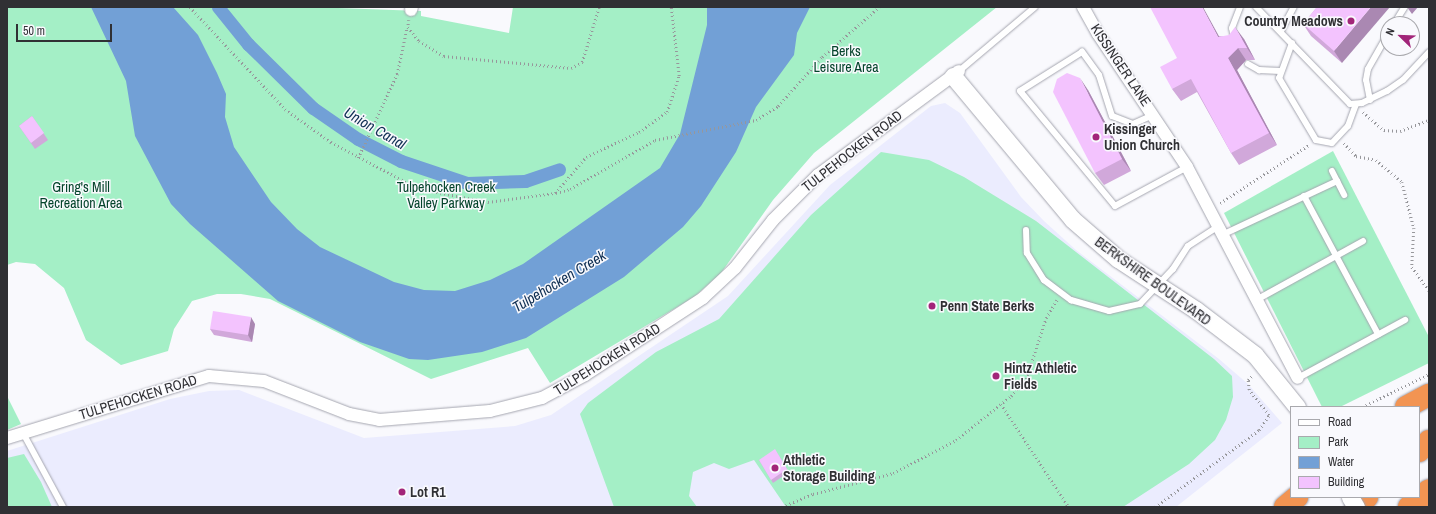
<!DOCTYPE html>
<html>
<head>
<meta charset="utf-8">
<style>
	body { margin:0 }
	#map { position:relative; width:1436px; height:514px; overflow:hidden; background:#f9f9fd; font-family:"Archivo Narrow",sans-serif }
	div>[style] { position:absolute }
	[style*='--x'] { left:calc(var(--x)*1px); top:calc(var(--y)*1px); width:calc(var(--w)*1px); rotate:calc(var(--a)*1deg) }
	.built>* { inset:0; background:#ebecfe }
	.green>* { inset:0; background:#a4efc6 }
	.water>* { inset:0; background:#72a0d6 }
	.canal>* { height:13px; margin:-6.5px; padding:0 6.5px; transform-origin:6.5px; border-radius:6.5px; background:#72a0d6 }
	.path>* { height:2.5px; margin-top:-1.25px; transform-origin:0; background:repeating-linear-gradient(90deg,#97979b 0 1px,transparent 0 4px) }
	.roads { filter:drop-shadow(0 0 1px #a5a6b0) drop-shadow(0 0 1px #a5a6b0) }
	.lane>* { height:6px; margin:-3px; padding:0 3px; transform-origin:3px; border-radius:3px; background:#fff }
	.street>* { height:12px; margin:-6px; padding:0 6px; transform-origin:6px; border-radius:6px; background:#fff }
	.secondary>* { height:17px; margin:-8.5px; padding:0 8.5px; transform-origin:8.5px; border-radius:8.5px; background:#fff }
	.highway>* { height:22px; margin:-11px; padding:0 11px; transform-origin:11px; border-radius:11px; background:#f29452 }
	.bridges { filter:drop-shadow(0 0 1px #a5a6b0) drop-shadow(0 0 1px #a5a6b0) }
	.secondary-bridge>* { height:17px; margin:-8.5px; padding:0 8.5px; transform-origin:8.5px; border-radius:8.5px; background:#fff }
	.wall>* { inset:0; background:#d1a8da }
	.shaded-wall>* { inset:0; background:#aa88b2 }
	.building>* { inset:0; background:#f3c3fe }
	.dots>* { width:11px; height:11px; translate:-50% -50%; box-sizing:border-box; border:2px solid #f9f9fd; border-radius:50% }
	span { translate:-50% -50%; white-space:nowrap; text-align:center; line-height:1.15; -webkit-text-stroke:3px #f9f9fd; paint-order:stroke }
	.poi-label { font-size:14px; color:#303034; font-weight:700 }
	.right { translate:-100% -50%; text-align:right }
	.left { translate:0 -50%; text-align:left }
	.park-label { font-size:14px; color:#04442b }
	.street-label { font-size:14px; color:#303034 }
	.water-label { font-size:15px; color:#0f2f53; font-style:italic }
	.frame { position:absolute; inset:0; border:8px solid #303034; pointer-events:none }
	.legend { position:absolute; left:1290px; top:406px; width:130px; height:92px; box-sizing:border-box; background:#f9f9fd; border:1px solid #a9a9ad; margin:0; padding:5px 7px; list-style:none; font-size:12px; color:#303034 }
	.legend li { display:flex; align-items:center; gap:8px; height:20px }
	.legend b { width:20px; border:1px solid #a9a9ad }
	.north { position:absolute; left:1380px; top:16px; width:40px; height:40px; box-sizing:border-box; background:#f9f9fd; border:1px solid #a9a9ad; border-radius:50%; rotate:293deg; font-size:11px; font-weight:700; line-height:16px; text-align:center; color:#303034 }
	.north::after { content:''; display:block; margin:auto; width:14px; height:18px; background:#a22579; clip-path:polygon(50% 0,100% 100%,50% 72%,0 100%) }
	.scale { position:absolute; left:16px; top:24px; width:96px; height:18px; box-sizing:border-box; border:2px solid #303034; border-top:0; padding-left:5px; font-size:12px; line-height:14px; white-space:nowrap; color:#303034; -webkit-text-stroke:3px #f9f9fd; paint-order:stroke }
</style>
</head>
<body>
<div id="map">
	<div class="built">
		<div style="clip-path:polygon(945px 103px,960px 113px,1021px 197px,1044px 221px,1076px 250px,1219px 359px,1248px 384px,1282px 423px,1176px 507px,7px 507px,7px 451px,170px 399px,209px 391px,239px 390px,364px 438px,515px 426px,551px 415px,728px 296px,830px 185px,931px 106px)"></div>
	</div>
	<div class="green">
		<div style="clip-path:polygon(7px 7px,310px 7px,421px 11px,421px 16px,509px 33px,513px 7px,997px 7px,814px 153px,773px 200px,721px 273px,694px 297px,550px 383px,528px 348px,431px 379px,270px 299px,241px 294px,217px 294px,192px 301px,174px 329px,168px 351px,121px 365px,86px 340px,64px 288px,35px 264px,16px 262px,7px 265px)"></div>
		<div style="clip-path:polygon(1333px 151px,1429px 337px,1429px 363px,1340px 407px,1322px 407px,1224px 213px)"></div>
		<div style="clip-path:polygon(881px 152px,929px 160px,964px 177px,1036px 221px,1214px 359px,1232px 376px,1233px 397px,1226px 420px,1215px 440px,1189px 464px,1123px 507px,786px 507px,754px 460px,729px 469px,714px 463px,693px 472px,689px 496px,697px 507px,614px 507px,580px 414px,588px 403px,656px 352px,719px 319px,811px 215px)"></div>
		<div style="clip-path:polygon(7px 396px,21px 424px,7px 430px)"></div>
		<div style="clip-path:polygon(24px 454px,41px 482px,52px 507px,7px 507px,7px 458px)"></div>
	</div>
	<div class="water">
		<div style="clip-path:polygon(91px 7px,173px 7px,198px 35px,217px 73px,226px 94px,225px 117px,234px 147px,271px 202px,297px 229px,320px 247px,394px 282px,424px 290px,455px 291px,490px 280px,523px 264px,660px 168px,680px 134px,707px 25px,707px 7px,810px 7px,797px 33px,794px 55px,756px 107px,736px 152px,701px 206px,683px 227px,624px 277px,526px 338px,482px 352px,428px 360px,409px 359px,360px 342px,278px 301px,190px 224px,171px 204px,135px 136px,126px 81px)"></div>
	</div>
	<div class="canal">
		<div style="--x:218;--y:7;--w:48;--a:51"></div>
		<div style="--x:248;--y:44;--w:91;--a:44.6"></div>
		<div style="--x:313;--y:108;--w:55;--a:34.6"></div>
		<div style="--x:358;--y:139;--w:48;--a:27.1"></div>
		<div style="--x:401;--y:161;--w:70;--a:18.4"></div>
		<div style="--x:467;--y:183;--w:58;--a:-2"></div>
		<div style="--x:525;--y:181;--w:36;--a:-19"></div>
	</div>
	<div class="path">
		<div style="--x:190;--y:7;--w:139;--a:47"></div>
		<div style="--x:285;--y:109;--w:57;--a:35.7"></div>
		<div style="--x:331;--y:142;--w:98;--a:28.1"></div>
		<div style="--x:417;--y:188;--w:72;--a:11.2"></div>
		<div style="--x:488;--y:202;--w:68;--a:-7.7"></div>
		<div style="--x:555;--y:193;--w:48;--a:-49.3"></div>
		<div style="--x:586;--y:157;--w:59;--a:-25.3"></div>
		<div style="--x:639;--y:132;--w:34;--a:-36"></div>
		<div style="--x:667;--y:112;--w:38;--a:-72"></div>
		<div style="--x:679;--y:76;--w:69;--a:-96.6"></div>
		<div style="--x:409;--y:20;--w:7;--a:98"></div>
		<div style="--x:408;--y:27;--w:18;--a:52"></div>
		<div style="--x:419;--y:41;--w:29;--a:31"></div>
		<div style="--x:444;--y:56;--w:128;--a:5.4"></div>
		<div style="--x:571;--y:68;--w:13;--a:-29"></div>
		<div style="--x:582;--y:62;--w:58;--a:-72.8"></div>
		<div style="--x:1363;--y:112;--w:28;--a:41"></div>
		<div style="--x:1384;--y:130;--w:16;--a:4"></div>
		<div style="--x:1400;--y:131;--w:31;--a:-21"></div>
		<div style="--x:1344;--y:143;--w:18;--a:47"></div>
		<div style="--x:1356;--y:156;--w:20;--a:11"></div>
		<div style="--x:1376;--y:160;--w:34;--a:40"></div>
		<div style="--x:1402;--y:182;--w:48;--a:75.4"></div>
		<div style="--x:1414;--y:228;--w:39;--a:93"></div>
		<div style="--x:1412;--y:267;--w:29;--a:54"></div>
		<div style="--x:358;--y:158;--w:93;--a:-65.1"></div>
		<div style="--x:397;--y:74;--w:48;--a:-78"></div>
		<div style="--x:556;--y:193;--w:15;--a:-16"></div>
		<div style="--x:570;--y:189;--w:98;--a:-30"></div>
		<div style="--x:655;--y:140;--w:103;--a:-11.2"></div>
		<div style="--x:756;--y:120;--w:26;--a:-32"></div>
		<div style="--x:778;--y:106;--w:66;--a:-48.1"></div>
		<div style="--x:822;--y:57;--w:76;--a:-41.3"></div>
		<div style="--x:1220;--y:203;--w:106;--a:-33.1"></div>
		<div style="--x:1001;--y:404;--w:123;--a:56.6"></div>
		<div style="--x:1362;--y:407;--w:75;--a:-26.2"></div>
		<div style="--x:782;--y:507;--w:34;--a:-23"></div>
		<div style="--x:813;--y:494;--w:83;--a:-14.7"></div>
		<div style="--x:893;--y:473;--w:71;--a:-27.6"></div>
		<div style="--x:956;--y:440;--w:70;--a:-38.7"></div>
		<div style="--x:1011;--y:396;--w:23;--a:-49"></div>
		<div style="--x:1026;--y:379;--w:64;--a:-71.8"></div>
		<div style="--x:1046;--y:318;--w:21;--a:-59"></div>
		<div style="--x:1155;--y:507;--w:129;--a:-36.5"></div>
		<div style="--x:1259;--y:430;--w:18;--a:-56"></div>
		<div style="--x:1269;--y:415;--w:32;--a:-129"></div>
		<div style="--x:1249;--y:390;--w:10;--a:-96"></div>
		<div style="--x:1248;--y:380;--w:8;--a:-45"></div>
	</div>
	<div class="roads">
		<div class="lane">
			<div style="--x:1256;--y:7;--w:135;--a:45.9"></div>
			<div style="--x:1350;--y:104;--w:12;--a:-5"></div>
			<div style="--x:1362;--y:103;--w:28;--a:-26"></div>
			<div style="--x:1387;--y:91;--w:19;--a:-35"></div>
			<div style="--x:1403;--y:80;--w:38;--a:-47"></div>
			<div style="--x:1394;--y:24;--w:19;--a:-58"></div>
			<div style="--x:1281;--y:31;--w:27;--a:-62"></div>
			<div style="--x:1234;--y:38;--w:10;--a:-101"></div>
			<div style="--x:1232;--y:28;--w:22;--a:-69"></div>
			<div style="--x:1292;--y:43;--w:37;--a:110"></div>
			<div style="--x:1279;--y:78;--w:72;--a:59.2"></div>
			<div style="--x:1316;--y:140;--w:16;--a:11"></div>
			<div style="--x:1332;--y:143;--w:23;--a:-47"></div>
			<div style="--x:1348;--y:126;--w:23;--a:-70"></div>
			<div style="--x:1248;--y:64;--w:13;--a:29"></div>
			<div style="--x:1259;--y:70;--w:21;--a:3"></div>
			<div style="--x:959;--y:71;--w:99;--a:-40.1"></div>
			<div style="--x:1370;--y:100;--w:20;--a:-101"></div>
			<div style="--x:1366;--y:80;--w:11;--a:-80"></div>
			<div style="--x:1368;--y:69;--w:40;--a:-60.3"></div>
			<div style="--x:1153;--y:115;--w:22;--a:156"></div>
			<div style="--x:1133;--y:124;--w:22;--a:-159"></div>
			<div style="--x:1112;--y:116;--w:43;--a:-107.6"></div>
			<div style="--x:1099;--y:75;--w:29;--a:-126"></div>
			<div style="--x:1082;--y:52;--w:73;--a:147.8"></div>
			<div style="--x:1020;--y:91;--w:149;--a:50.4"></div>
			<div style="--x:1115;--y:206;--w:82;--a:-28.4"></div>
			<div style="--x:1332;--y:171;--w:27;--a:63"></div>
			<div style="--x:1304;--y:196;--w:157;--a:61.8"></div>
			<div style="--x:1026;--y:230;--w:23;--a:88"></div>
			<div style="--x:1027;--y:253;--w:32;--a:58"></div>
			<div style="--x:1044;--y:280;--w:34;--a:37"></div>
			<div style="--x:1071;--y:300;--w:40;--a:16"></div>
			<div style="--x:1109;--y:311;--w:32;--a:-13"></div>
			<div style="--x:1140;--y:304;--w:48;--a:-46.7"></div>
			<div style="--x:1173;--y:269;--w:27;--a:-57"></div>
			<div style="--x:1188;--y:246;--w:38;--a:-33"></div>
			<div style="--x:1224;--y:234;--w:125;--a:-25.1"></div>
			<div style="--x:1258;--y:299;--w:120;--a:-28.9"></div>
			<div style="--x:1298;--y:378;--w:122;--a:-28.5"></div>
			<div style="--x:23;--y:433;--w:84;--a:61.6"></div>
		</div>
		<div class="street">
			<div style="--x:1083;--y:7;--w:31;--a:61"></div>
			<div style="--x:1098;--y:34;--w:160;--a:56.2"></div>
			<div style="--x:1187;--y:167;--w:238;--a:62.3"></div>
			<div style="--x:411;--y:10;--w:3;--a:-72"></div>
			<div style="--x:7;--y:438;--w:211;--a:-17.1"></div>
			<div style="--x:209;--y:376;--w:55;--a:5.2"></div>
			<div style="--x:264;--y:381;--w:91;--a:21.2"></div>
			<div style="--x:349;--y:414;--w:31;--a:11"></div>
			<div style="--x:379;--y:420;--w:111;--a:-4.6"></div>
			<div style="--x:490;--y:411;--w:54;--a:-14"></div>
			<div style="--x:542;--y:398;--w:49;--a:-28.1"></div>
			<div style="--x:585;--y:375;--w:141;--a:-33.1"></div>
			<div style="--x:703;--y:298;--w:44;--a:-43.2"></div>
			<div style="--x:735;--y:268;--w:61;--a:-51.6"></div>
			<div style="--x:773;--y:220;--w:64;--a:-45"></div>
			<div style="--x:818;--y:175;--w:175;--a:-36.4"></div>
		</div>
		<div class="secondary">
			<div style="--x:953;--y:76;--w:186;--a:50.2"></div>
			<div style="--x:1072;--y:219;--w:61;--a:41"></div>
			<div style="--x:1118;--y:259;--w:93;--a:33.2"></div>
			<div style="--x:1196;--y:310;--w:74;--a:37.3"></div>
			<div style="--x:1255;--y:355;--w:67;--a:51.1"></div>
		</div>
		<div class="highway">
			<div style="--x:1406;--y:407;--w:26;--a:-28"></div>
			<div style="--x:1419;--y:451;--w:14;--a:-45"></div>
			<div style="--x:1285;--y:507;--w:16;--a:-40"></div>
			<div style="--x:1356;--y:507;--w:15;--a:-42"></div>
			<div style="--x:1409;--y:507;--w:26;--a:-40"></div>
		</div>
	</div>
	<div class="bridges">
		<div class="secondary-bridge">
			<div style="--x:1350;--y:497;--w:12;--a:59"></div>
		</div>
	</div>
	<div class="wall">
		<div style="clip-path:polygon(1317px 7px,1342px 63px,1311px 36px,1303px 24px)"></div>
		<div style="clip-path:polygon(1219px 36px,1244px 39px,1255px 60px,1246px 60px,1237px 70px,1277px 145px,1239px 165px,1231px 153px,1197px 92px,1181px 101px,1172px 89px,1177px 58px)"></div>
		<div style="clip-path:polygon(1088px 90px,1131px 171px,1104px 185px,1095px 173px)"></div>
		<div style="clip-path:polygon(32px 116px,48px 140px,35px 149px,19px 126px)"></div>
		<div style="clip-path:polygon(255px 324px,252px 342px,214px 335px,210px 329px)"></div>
		<div style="clip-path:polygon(777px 453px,789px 472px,773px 483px,759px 460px)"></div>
	</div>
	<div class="shaded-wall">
		<div style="clip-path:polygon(1202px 7px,1203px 7px,1226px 49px,1218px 37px)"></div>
		<div style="clip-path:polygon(1371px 7px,1390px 7px,1342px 63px,1334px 51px)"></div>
		<div style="clip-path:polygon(1407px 7px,1418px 7px,1412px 14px)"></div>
		<div style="clip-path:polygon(1235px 27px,1244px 39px,1255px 60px,1247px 48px)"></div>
		<div style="clip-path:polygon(1238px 48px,1246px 60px,1237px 70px,1277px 145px,1269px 133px,1228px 58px)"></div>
		<div style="clip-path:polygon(1080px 78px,1088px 90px,1131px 171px,1122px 159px)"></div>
		<div style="clip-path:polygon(251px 317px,255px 324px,252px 342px,248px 335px)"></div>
	</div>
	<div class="building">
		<div style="clip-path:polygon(1150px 7px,1202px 7px,1218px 37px,1229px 35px,1235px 27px,1247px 48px,1238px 48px,1228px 58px,1269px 133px,1231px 153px,1191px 79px,1172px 89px,1160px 67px,1177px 58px)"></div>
		<div style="clip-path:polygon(1317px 7px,1371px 7px,1334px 51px,1303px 24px)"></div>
		<div style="clip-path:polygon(1067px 73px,1080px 78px,1122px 159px,1095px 173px,1053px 92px,1057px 79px)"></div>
		<div style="clip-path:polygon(32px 116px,44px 133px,31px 143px,19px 126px)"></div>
		<div style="clip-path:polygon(213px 311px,251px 317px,248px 335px,210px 329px)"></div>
		<div style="clip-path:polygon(775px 449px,787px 469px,771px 480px,759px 460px)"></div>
	</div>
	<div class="dots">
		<div style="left:1351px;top:21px;background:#a22579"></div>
		<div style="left:1096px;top:137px;background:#a22579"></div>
		<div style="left:932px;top:306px;background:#a22579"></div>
		<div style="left:996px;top:376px;background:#a22579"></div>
		<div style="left:775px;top:468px;background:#a22579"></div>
		<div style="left:402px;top:492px;background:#a22579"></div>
	</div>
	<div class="poi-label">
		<span class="right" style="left:1343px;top:21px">Country Meadows</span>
		<span class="left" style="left:1104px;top:137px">Kissinger<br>Union Church</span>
		<span class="left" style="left:940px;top:306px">Penn State Berks</span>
		<span class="left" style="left:1004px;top:376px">Hintz Athletic<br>Fields</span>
		<span class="left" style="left:783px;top:468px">Athletic<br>Storage Building</span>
		<span class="left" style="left:410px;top:492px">Lot R1</span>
	</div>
	<div class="park-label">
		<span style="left:846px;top:59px">Berks<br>Leisure Area</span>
		<span style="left:81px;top:195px">Gring's Mill<br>Recreation Area</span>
		<span style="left:446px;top:195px">Tulpehocken Creek<br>Valley Parkway</span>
	</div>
	<div class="street-label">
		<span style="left:1121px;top:65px;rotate:56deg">KISSINGER LANE</span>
		<span style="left:852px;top:151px;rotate:-38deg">TULPEHOCKEN ROAD</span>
		<span style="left:1153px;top:281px;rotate:36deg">BERKSHIRE BOULEVARD</span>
		<span style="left:607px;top:359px;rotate:-32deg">TULPEHOCKEN ROAD</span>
		<span style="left:138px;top:397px;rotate:-17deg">TULPEHOCKEN ROAD</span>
	</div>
	<div class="water-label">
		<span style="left:375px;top:128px;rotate:30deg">Union Canal</span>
		<span style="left:559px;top:281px;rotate:-31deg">Tulpehocken Creek</span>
	</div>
	<div class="frame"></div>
	<ul class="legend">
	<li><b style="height:5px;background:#fff"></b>Road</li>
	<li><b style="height:11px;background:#a4efc6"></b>Park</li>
	<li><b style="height:11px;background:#72a0d6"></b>Water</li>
	<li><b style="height:11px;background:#f3c3fe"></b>Building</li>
	</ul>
	<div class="north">N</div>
	<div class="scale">50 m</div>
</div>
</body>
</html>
